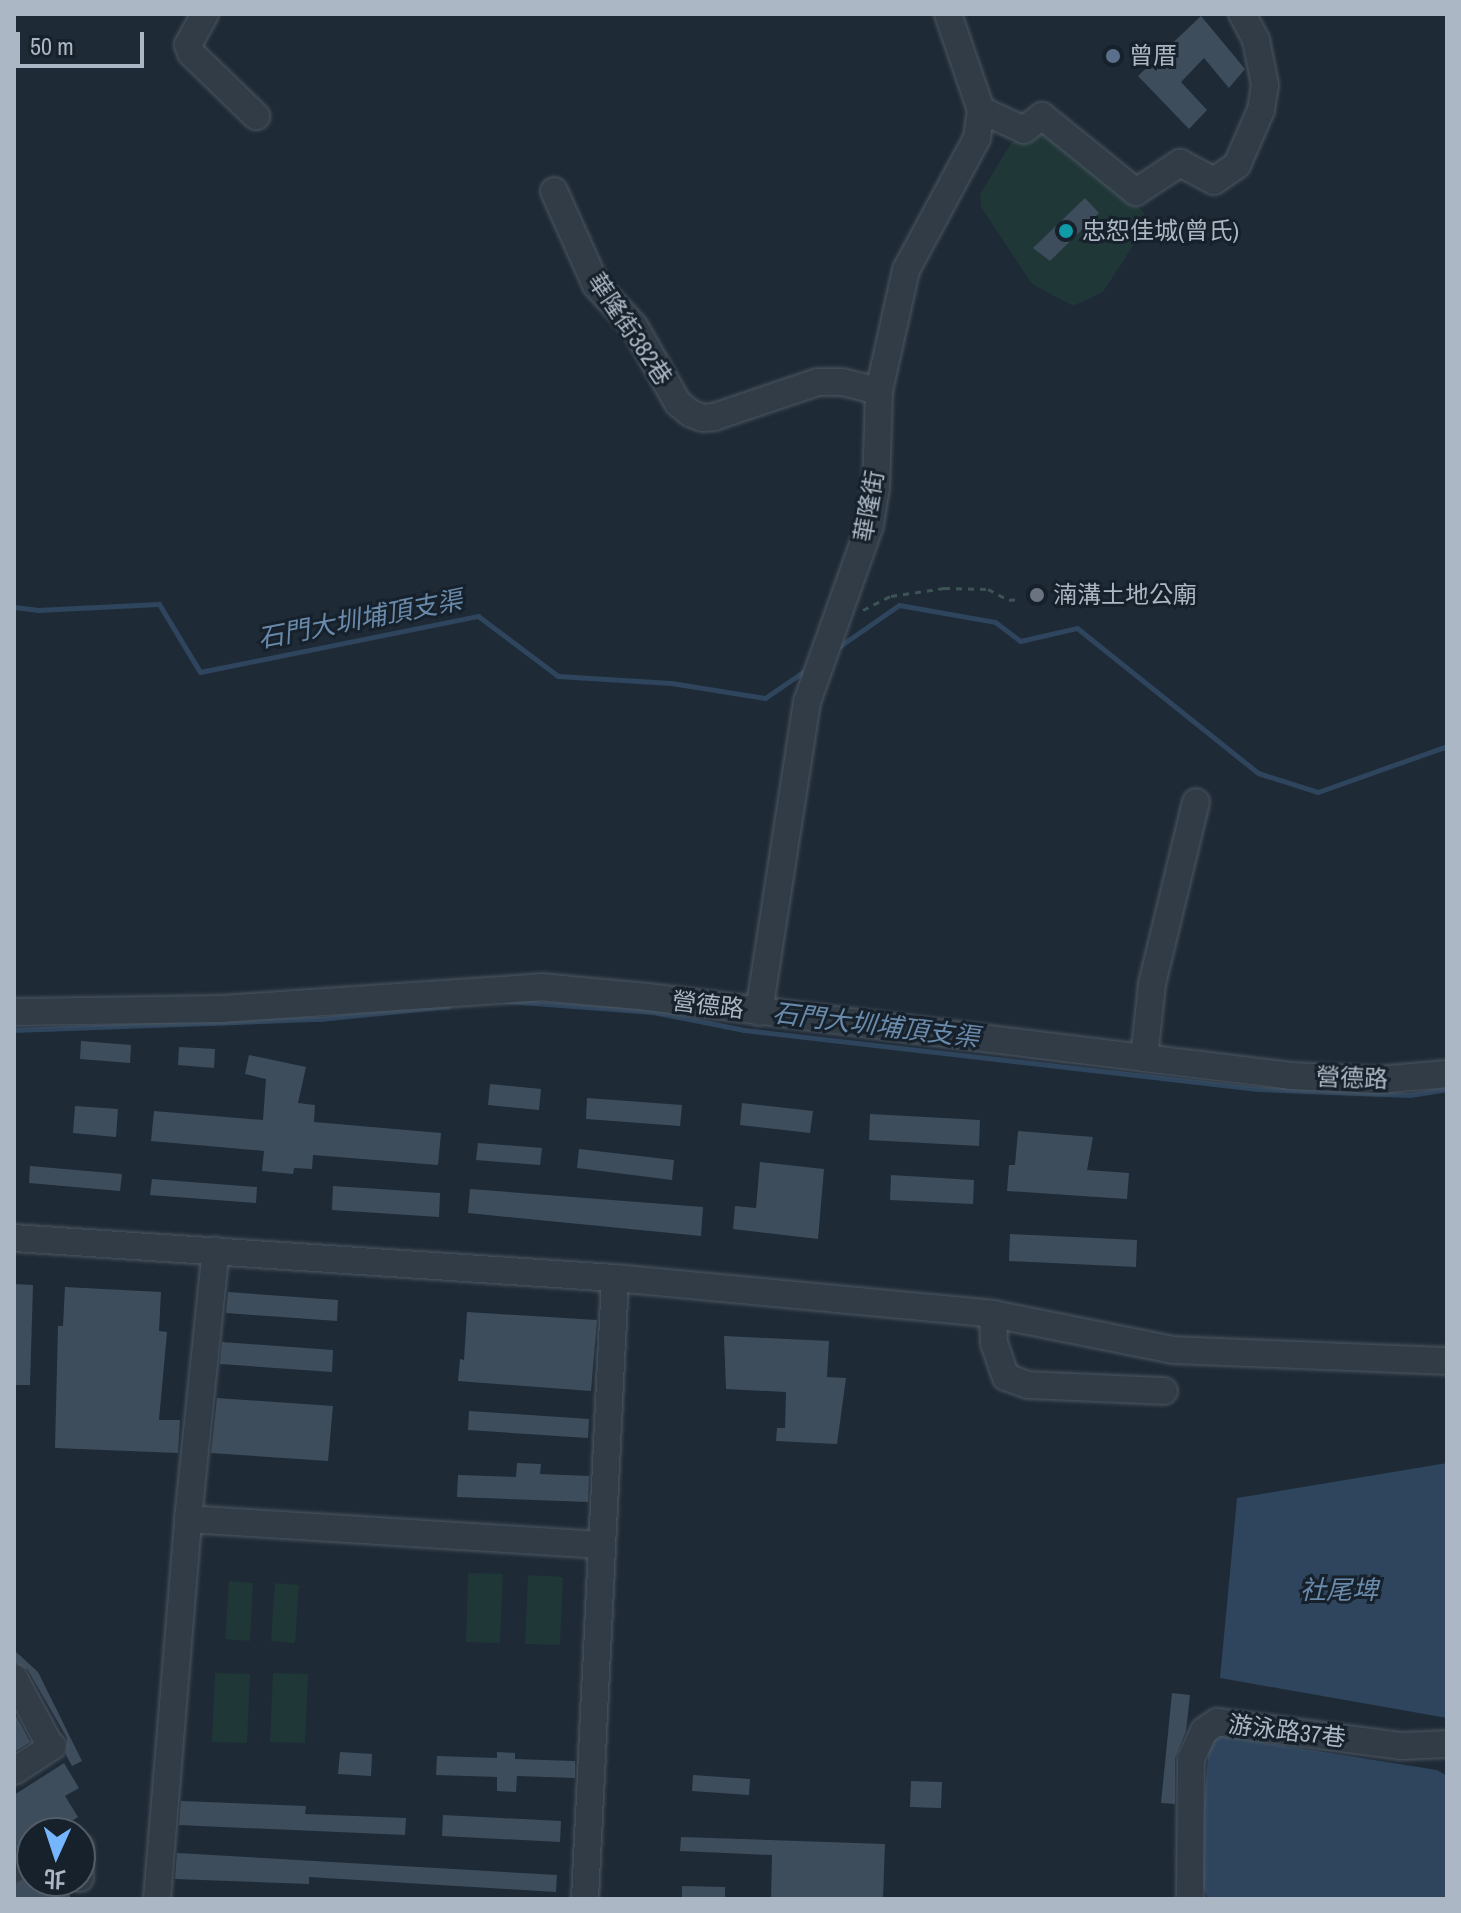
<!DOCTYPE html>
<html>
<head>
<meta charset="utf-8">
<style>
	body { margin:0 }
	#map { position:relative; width:1461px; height:1913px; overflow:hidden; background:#1e2a36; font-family:"Archivo Narrow","Noto Sans TC",sans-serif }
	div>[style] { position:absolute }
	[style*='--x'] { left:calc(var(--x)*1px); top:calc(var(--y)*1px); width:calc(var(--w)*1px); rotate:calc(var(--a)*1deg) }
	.green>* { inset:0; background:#203737 }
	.water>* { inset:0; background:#2e455d }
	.stream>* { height:5px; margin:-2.5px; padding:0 2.5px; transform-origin:2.5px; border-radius:2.5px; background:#2e455d }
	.building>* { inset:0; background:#3e4d5c }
	.path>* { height:3px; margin-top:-1.5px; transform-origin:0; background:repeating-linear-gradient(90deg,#3d5455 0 6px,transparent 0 12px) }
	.roads { filter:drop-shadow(0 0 2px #4c5762) drop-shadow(0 0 2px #4c5762) }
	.minor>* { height:26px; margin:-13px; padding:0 13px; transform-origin:13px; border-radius:13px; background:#313c47 }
	.dots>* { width:22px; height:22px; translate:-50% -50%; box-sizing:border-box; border:4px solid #17212b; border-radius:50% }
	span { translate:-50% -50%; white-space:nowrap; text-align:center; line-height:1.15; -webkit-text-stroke:6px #17212b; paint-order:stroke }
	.poi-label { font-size:24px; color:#abb7c4 }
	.left { translate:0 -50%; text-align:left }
	.street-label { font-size:24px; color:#abb7c4 }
	.water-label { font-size:26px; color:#698aaa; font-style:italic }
	.frame { position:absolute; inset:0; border:16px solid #abb7c4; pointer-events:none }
	.north { position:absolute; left:16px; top:1817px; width:80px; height:80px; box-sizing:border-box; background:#17212b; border:2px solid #525d68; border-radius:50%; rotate:183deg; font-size:22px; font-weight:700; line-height:32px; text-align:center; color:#abb7c4 }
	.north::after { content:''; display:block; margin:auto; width:28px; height:36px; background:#76b6fe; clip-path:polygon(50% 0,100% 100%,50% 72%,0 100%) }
	.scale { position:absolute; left:16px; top:32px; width:128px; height:36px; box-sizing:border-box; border:4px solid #abb7c4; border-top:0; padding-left:10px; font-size:24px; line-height:28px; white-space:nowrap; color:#abb7c4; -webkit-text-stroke:6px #17212b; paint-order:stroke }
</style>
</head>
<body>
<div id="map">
	<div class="green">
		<div style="clip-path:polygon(1048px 128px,1123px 188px,1144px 213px,1147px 224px,1103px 292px,1073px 306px,1032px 284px,981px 207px,980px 194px,1011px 143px)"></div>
		<div style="clip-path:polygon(468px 1573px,503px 1574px,500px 1643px,466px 1642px)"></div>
		<div style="clip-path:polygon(528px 1575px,563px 1577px,560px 1645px,525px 1644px)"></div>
		<div style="clip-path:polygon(229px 1581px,253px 1583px,250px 1641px,225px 1639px)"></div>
		<div style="clip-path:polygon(275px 1583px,299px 1585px,295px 1643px,271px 1641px)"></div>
		<div style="clip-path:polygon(215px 1673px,250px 1674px,247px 1743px,212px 1742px)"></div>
		<div style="clip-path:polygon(273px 1673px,308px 1674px,305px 1743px,270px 1742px)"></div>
	</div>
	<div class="water">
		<div style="clip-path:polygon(1447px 1463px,1447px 1718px,1220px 1678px,1237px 1498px)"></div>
		<div style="clip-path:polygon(1210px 1734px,1437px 1770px,1447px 1776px,1447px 1899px,1208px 1899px,1198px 1875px)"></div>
	</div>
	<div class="stream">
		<div style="--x:14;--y:607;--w:23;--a:7"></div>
		<div style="--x:37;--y:610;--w:122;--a:-2.8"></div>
		<div style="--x:159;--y:604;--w:79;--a:58.9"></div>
		<div style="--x:200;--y:672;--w:284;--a:-11.4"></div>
		<div style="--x:478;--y:616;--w:100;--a:36.9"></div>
		<div style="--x:558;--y:676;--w:113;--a:3.5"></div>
		<div style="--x:671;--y:683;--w:95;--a:9.1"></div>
		<div style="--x:765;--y:698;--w:53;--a:-34.3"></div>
		<div style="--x:837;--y:648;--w:75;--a:-34.7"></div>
		<div style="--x:899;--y:605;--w:97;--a:10"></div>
		<div style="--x:995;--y:622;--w:31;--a:37"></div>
		<div style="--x:1020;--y:641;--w:58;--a:-12.8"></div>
		<div style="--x:1077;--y:628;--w:232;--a:38.7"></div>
		<div style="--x:1258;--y:773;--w:63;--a:17.6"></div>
		<div style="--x:1318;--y:792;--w:137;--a:-19.6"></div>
		<div style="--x:506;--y:1001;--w:147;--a:4.3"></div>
		<div style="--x:653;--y:1012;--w:93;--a:11.2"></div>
		<div style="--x:744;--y:1030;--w:517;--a:6.55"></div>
		<div style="--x:1258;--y:1089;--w:152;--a:2.3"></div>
		<div style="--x:1410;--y:1095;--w:37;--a:-9"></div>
		<div style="--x:14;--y:1030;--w:306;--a:-2.1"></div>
		<div style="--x:320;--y:1019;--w:129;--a:-5.8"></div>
	</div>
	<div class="building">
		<div style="clip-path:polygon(1201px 16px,1245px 69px,1229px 88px,1204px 58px,1181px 82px,1207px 110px,1189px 129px,1138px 76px)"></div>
		<div style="clip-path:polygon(1085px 198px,1099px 213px,1050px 261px,1033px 248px)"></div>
		<div style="clip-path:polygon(81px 1041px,131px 1045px,130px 1063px,80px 1059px)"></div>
		<div style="clip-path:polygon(179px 1047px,215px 1049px,214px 1068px,178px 1065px)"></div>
		<div style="clip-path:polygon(249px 1055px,306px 1067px,298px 1103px,315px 1105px,314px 1122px,441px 1133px,438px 1165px,313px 1155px,312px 1169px,294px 1168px,293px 1174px,262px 1171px,264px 1151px,151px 1141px,154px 1111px,263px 1120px,266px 1079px,245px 1074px)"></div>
		<div style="clip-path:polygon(490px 1084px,541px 1089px,539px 1110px,488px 1105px)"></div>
		<div style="clip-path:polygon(587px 1098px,682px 1105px,680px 1126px,586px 1119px)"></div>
		<div style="clip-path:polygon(742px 1103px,813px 1111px,810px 1133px,740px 1125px)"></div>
		<div style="clip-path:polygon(75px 1106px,118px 1109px,116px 1137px,73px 1133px)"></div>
		<div style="clip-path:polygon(870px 1114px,980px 1120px,979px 1146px,869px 1140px)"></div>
		<div style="clip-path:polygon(1018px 1131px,1093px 1137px,1087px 1170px,1129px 1173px,1127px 1199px,1007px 1191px,1009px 1165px,1015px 1165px)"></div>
		<div style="clip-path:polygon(478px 1143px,542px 1148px,540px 1165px,476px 1160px)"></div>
		<div style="clip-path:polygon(579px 1149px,674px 1160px,672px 1180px,577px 1168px)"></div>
		<div style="clip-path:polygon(760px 1162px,824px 1169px,818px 1239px,733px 1229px,735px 1206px,756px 1208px)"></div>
		<div style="clip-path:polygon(30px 1166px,122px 1174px,120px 1191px,29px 1183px)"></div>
		<div style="clip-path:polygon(891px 1175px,974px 1180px,973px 1204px,890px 1200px)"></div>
		<div style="clip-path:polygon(152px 1179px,257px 1187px,256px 1203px,150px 1195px)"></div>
		<div style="clip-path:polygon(333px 1186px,440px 1193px,439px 1217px,332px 1210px)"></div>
		<div style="clip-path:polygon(470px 1189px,703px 1207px,701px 1236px,468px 1213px)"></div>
		<div style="clip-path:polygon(1010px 1234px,1137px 1240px,1136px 1267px,1009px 1261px)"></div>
		<div style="clip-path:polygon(14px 1284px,33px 1285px,30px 1385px,14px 1385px)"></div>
		<div style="clip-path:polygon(65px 1287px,161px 1292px,159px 1331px,167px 1332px,159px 1420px,180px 1420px,178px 1453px,55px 1448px,58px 1326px,63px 1326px)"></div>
		<div style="clip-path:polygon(228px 1292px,338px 1300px,337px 1321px,226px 1313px)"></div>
		<div style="clip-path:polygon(467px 1312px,597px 1320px,591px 1391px,458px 1381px,460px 1359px,464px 1360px)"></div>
		<div style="clip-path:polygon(724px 1336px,829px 1341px,827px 1377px,846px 1378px,837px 1444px,776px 1441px,777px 1428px,785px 1428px,786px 1392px,726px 1389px)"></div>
		<div style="clip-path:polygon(222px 1342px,333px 1350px,332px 1372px,220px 1364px)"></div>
		<div style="clip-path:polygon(217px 1398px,333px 1406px,328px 1461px,211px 1453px)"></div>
		<div style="clip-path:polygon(469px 1411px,589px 1419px,588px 1438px,468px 1430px)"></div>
		<div style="clip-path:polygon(517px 1463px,541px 1464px,540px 1474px,589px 1476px,588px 1502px,457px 1497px,458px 1475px,516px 1477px)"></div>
		<div style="clip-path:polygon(14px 1650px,38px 1672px,82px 1761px,72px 1766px,66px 1755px,67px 1738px,28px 1670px,14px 1662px)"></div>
		<div style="clip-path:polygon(1172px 1693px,1190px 1695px,1186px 1731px,1175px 1758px,1175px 1804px,1161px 1803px)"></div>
		<div style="clip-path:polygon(14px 1712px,30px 1742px,14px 1752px)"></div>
		<div style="clip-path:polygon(340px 1752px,372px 1754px,371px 1776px,338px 1774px)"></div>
		<div style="clip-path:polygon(497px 1752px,515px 1753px,515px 1759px,575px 1761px,575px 1778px,517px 1776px,516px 1792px,497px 1791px,497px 1777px,436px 1775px,437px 1756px,497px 1758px)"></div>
		<div style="clip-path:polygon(64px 1763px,79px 1788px,65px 1796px,78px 1817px,52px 1833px,32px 1833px,32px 1841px,14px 1850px,14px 1795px)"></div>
		<div style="clip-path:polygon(693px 1775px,750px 1779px,749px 1795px,692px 1791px)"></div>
		<div style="clip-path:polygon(911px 1781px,942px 1782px,941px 1808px,910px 1807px)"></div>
		<div style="clip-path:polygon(181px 1801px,306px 1806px,305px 1814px,406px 1818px,405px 1835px,179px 1825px)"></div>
		<div style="clip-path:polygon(443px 1815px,561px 1821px,560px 1842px,442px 1836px)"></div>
		<div style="clip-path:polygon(681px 1837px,885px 1844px,883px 1899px,771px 1899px,772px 1855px,680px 1851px)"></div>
		<div style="clip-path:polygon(177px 1853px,557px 1875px,556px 1892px,309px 1877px,309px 1884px,175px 1879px)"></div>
		<div style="clip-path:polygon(32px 1876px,32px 1881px,65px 1881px,71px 1899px,14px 1899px,14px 1885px)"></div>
		<div style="clip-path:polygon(682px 1886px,725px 1887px,725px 1899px,682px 1899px)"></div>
	</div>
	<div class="path">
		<div style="--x:863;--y:610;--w:31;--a:-27"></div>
		<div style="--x:891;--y:596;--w:54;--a:-8.6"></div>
		<div style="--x:944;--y:588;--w:44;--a:1.3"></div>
		<div style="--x:988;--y:589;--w:24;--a:28"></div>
		<div style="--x:1009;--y:600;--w:9;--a:-6"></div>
	</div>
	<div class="roads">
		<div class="minor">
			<div style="--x:205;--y:14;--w:35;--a:119"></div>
			<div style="--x:188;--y:45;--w:9;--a:69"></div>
			<div style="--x:191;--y:53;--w:91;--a:44.1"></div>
			<div style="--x:981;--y:110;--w:47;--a:24.9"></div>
			<div style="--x:1024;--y:130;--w:23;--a:-38"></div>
			<div style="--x:1042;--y:116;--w:121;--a:39"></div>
			<div style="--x:1136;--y:192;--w:53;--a:-33.4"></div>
			<div style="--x:1180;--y:163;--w:38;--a:28"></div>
			<div style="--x:1214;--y:181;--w:28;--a:-35"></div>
			<div style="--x:1237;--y:165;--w:60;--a:-66.4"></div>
			<div style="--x:1261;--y:110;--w:25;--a:-81"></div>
			<div style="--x:1265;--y:85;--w:46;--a:-101.3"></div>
			<div style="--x:1256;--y:40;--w:30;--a:-118"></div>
			<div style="--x:554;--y:191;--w:103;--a:65.9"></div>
			<div style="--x:596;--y:285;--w:56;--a:47.2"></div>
			<div style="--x:634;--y:326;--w:89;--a:60.3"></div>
			<div style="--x:678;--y:403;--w:16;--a:40"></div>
			<div style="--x:690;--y:413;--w:14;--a:21"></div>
			<div style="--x:703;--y:418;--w:11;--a:-5"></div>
			<div style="--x:714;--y:417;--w:110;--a:-18.6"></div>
			<div style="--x:818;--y:382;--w:24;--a:0"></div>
			<div style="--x:842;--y:382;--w:38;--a:14"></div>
			<div style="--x:14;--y:1012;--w:207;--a:-0.8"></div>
			<div style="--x:221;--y:1009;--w:321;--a:-3.9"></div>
			<div style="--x:541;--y:987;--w:107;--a:5.3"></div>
			<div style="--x:648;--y:997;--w:648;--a:7"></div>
			<div style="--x:1291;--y:1076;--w:86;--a:2.7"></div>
			<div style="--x:1377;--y:1080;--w:70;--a:-4.9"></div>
			<div style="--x:759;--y:1012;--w:314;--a:-81.2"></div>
			<div style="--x:807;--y:702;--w:188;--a:-70.4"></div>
			<div style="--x:870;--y:525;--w:37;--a:-81"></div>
			<div style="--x:876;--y:488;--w:97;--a:-88.2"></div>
			<div style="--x:879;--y:391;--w:124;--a:-77.4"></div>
			<div style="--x:906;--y:270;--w:150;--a:-61.7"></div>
			<div style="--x:977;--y:138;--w:28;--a:-82"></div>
			<div style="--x:981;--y:110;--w:102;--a:-109"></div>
			<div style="--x:1144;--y:1058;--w:74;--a:-83.8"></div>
			<div style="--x:1152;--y:984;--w:187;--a:-76.4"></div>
			<div style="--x:14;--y:1238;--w:602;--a:3.81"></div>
			<div style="--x:615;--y:1278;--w:380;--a:5.4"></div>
			<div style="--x:993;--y:1314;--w:184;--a:11.3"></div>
			<div style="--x:1173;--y:1350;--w:274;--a:2.3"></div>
			<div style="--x:993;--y:1314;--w:29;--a:88"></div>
			<div style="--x:994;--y:1343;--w:36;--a:71"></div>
			<div style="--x:1006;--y:1377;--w:23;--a:20"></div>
			<div style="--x:1028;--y:1385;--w:136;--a:2.5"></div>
			<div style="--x:188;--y:1519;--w:413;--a:3.6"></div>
			<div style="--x:14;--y:1678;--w:78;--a:61.8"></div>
			<div style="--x:14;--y:1771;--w:46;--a:-32.7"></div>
			<div style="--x:80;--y:1847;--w:31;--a:90"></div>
			<div style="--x:14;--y:1869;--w:22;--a:-34"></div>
			<div style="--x:157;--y:1899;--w:381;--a:-85.3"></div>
			<div style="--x:188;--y:1519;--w:270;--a:-84.1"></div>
			<div style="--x:585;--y:1899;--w:622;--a:-87.23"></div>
			<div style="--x:1190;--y:1899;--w:140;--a:-89.6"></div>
			<div style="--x:1191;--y:1759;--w:31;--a:-65"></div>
			<div style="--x:1204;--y:1731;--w:16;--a:-35"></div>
			<div style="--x:1217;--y:1722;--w:187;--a:7.4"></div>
			<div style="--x:1402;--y:1746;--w:45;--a:-2.5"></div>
		</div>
	</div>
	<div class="dots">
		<div style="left:1113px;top:56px;background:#5c6f8a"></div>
		<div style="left:1066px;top:231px;background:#0f9aa8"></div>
		<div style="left:1037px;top:595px;background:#6b7280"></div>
	</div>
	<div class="poi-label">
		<span class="left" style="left:1129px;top:56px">曾厝</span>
		<span class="left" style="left:1082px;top:231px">忠恕佳城(曾氏)</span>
		<span class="left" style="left:1053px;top:595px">湳溝土地公廟</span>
	</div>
	<div class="street-label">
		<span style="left:630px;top:329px;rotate:56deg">華隆街382巷</span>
		<span style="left:869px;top:506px;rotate:-80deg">華隆街</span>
		<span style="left:708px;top:1005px;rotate:7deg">營德路</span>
		<span style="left:1352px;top:1078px;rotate:2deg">營德路</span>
		<span style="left:1287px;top:1731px;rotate:7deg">游泳路37巷</span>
	</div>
	<div class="water-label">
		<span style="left:360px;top:619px;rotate:-11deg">石門大圳埔頂支渠</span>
		<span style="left:876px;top:1025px;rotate:7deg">石門大圳埔頂支渠</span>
		<span style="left:1339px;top:1590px">社尾埤</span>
	</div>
	<div class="frame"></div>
	<div class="north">北</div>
	<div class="scale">50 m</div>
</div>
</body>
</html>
